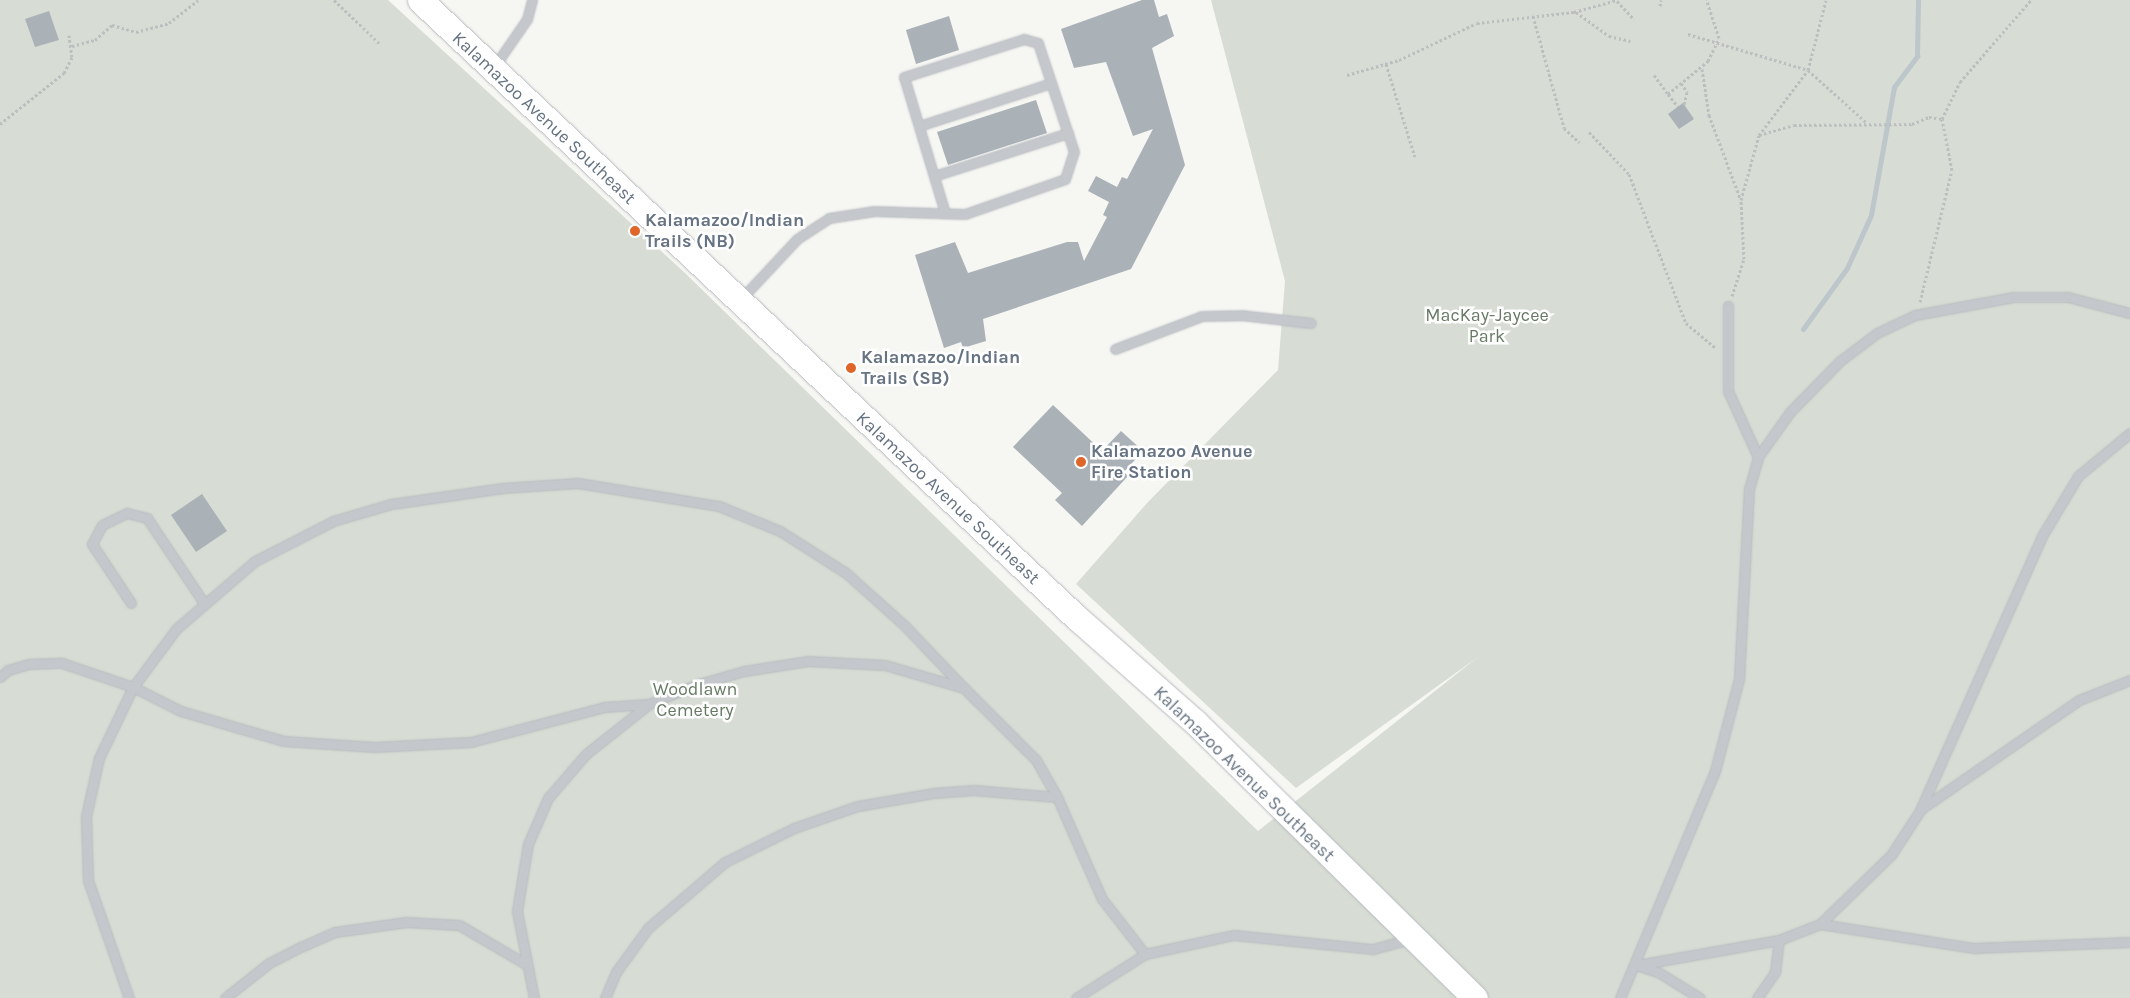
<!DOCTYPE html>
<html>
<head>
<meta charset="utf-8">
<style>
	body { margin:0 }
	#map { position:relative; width:2130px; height:998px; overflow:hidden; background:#f6f6f3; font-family:Karla,sans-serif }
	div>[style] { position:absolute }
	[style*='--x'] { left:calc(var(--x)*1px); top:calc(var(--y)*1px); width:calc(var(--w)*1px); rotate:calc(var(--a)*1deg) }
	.green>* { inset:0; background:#d7ddd4 }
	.stream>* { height:5px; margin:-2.5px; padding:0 2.5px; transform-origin:2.5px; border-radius:2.5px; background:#bcc6cb }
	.building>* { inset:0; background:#aab1b7 }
	.path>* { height:3px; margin-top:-1.5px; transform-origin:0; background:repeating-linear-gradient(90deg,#bcbec0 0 2.5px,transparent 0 5px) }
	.roads { filter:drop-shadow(0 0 1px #b6babf) drop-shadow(0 0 1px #b6babf) }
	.service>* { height:9px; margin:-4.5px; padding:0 4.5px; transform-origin:4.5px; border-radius:4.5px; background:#c4c7cb }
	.secondary>* { height:25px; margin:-12.5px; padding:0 12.5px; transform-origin:12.5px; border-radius:12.5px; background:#fff }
	.dots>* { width:14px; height:14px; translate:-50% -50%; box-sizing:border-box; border:2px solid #fff; border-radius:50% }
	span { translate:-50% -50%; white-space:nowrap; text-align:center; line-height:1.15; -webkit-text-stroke:5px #fff; paint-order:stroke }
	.street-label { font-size:18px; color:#667383 }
	.poi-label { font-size:18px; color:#667383; font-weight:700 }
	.left { translate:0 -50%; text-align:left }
	.park-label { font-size:18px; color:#677b64 }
</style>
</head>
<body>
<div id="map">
	<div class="green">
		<div style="clip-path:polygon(0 0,388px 0,685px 273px,1258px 831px,1478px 657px,1296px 788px,1076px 584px,1148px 502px,1278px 370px,1285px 281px,1211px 0,2130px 0,2130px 998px,0 998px)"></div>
	</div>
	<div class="stream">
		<div style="--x:1803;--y:329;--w:75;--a:-54.2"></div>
		<div style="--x:1847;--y:268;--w:58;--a:-65.6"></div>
		<div style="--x:1871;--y:215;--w:130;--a:-79.8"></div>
		<div style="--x:1894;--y:87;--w:39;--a:-53"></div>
		<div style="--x:1917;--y:56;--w:56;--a:-89"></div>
	</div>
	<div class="building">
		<div style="clip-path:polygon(1142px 0,1154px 0,1159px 17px,1167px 14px,1174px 36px,1152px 48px,1185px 165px,1131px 269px,983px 319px,986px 341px,963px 348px,961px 342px,944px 348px,915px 255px,955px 242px,968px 273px,1067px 242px,1078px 242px,1084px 261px,1107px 217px,1103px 215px,1109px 202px,1088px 191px,1096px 176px,1117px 187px,1122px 177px,1127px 179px,1153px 129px,1133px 136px,1106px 62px,1074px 68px,1061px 29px)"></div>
		<div style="clip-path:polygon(49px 11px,59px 40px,35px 47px,25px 19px)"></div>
		<div style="clip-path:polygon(949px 16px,959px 50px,916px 64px,906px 30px)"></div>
		<div style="clip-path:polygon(1036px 100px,1047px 133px,948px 165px,937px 132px)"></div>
		<div style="clip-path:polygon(1683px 103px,1694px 119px,1679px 129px,1668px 114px)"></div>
		<div style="clip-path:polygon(1053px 405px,1102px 451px,1121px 431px,1143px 451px,1124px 472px,1128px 476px,1082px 526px,1055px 500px,1062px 493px,1013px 447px)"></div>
		<div style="clip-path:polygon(202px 494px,227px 531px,196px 552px,171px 515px)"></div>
	</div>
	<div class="path">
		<div style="--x:334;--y:0;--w:64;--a:43.7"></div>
		<div style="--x:1617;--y:1;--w:25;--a:47"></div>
		<div style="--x:1660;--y:6;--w:6;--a:-81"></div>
		<div style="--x:1576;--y:12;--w:41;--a:36"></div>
		<div style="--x:1609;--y:36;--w:22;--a:13"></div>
		<div style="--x:1533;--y:16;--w:116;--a:74.5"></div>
		<div style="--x:1564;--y:128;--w:21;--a:43"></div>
		<div style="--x:1688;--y:34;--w:125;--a:16.7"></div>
		<div style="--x:1808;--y:70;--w:79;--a:41.9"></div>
		<div style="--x:72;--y:46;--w:24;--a:-15"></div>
		<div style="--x:95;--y:40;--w:23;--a:-41"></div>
		<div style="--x:112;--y:25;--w:25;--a:16"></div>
		<div style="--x:136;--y:32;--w:34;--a:-15"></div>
		<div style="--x:169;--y:23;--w:37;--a:-38"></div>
		<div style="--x:1386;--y:64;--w:97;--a:72.7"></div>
		<div style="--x:1702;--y:69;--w:47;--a:81.3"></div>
		<div style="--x:1709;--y:115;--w:89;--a:69.5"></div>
		<div style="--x:1347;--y:75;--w:54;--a:-16.1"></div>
		<div style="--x:1399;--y:60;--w:86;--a:-25.4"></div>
		<div style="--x:1477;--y:23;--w:98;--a:-6.5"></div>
		<div style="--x:1574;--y:12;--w:45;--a:-15.6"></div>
		<div style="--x:1654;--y:75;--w:24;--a:54"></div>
		<div style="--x:1668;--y:94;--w:52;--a:-39.5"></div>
		<div style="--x:1708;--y:61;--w:25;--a:-64"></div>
		<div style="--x:1719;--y:38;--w:40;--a:-108"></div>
		<div style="--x:1681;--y:83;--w:11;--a:56"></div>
		<div style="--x:1687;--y:92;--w:13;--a:103"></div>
		<div style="--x:1668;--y:94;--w:16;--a:52"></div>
		<div style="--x:0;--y:124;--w:82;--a:-38.6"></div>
		<div style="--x:64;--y:73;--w:18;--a:-63"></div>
		<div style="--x:72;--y:57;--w:22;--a:-98"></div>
		<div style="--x:1589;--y:132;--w:58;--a:46.4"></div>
		<div style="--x:1629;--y:174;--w:160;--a:69.1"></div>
		<div style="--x:1686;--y:323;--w:39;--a:40"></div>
		<div style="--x:1759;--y:135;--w:36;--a:-16"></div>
		<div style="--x:1794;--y:125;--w:118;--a:-0.5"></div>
		<div style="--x:1912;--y:124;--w:18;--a:-22"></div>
		<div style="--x:1929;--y:117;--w:13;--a:9"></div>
		<div style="--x:1942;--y:119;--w:41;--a:-64.1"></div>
		<div style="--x:1960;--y:82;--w:108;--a:-49.1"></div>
		<div style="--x:1732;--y:296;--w:39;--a:-72"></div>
		<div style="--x:1744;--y:259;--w:59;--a:-92.9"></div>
		<div style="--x:1741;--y:200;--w:67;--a:-74.5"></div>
		<div style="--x:1759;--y:135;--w:81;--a:-53"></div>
		<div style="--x:1808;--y:70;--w:72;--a:-75.6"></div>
		<div style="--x:1920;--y:302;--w:136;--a:-76.4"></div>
		<div style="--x:1952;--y:170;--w:52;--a:-101.1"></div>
	</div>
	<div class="roads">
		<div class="service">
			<div style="--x:494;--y:67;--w:58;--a:-55.5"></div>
			<div style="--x:527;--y:19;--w:20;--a:-75"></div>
			<div style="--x:919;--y:126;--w:139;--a:-18"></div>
			<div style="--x:934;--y:176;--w:141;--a:-17.8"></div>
			<div style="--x:740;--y:300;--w:83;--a:-46.9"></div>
			<div style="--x:797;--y:239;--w:38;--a:-33"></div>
			<div style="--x:829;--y:218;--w:46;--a:-8.8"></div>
			<div style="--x:874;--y:211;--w:91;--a:1.9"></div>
			<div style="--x:965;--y:214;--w:106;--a:-19.3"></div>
			<div style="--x:1065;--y:179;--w:28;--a:-72"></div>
			<div style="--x:1074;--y:152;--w:115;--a:-108.3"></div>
			<div style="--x:1038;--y:43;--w:15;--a:-164"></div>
			<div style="--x:1024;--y:39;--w:126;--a:162.4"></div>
			<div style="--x:904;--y:77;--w:142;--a:73.2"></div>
			<div style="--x:1728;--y:306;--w:85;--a:90"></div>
			<div style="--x:1728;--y:391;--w:72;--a:65.6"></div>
			<div style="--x:1115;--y:349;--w:93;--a:-20.8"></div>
			<div style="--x:1202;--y:316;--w:39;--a:-1"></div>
			<div style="--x:1241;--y:315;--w:70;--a:6.5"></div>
			<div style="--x:131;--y:603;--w:71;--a:-123.5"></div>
			<div style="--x:92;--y:544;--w:21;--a:-62"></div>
			<div style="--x:102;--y:525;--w:28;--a:-26"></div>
			<div style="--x:127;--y:513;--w:21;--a:14"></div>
			<div style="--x:147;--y:518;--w:102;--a:56.2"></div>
			<div style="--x:0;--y:677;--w:11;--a:-41"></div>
			<div style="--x:8;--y:670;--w:22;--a:-16"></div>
			<div style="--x:29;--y:664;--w:33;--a:-2"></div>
			<div style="--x:62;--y:663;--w:75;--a:18.7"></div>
			<div style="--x:133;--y:687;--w:54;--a:26.6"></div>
			<div style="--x:181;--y:711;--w:64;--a:16.4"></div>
			<div style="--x:242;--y:729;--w:44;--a:15.9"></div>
			<div style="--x:284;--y:741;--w:90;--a:3.8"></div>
			<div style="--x:374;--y:747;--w:97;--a:-3"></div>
			<div style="--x:471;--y:742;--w:138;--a:-14.7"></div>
			<div style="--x:604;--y:707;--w:45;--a:-3.8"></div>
			<div style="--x:1921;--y:808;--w:298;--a:-66"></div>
			<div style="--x:2042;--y:536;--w:70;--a:-59"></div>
			<div style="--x:2078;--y:476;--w:67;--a:-39.6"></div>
			<div style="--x:1820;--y:924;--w:156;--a:8.9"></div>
			<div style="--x:1974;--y:948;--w:156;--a:-2.2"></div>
			<div style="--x:1637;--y:965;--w:144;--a:-10"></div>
			<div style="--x:1779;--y:940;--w:44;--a:-21.3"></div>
			<div style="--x:1820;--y:924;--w:99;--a:-44.2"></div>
			<div style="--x:1891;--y:855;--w:55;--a:-56.9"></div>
			<div style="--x:1921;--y:809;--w:192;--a:-34.6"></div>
			<div style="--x:2079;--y:700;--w:55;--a:-21.4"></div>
			<div style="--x:1639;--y:966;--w:20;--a:18"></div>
			<div style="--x:1658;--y:972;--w:49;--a:31.8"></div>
			<div style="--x:129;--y:998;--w:125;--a:-109.2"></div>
			<div style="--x:88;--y:880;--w:64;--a:-91.8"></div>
			<div style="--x:86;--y:816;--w:59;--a:-77.4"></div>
			<div style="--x:99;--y:758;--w:79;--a:-64.4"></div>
			<div style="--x:133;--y:687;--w:72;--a:-53.4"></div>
			<div style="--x:176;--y:629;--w:104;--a:-40.7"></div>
			<div style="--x:255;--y:561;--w:88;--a:-27.1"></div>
			<div style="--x:333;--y:521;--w:60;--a:-16.3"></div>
			<div style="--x:391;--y:504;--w:113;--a:-8.1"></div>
			<div style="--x:503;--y:488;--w:75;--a:-3.8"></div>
			<div style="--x:578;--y:483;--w:143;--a:9.3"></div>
			<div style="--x:719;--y:506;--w:66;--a:22.3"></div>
			<div style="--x:780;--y:531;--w:78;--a:32.5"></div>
			<div style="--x:846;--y:573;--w:79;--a:41.9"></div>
			<div style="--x:905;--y:626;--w:86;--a:46.4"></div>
			<div style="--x:225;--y:998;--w:56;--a:-38.5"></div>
			<div style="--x:269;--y:963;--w:38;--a:-27"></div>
			<div style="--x:303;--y:946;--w:35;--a:-24"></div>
			<div style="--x:335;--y:932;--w:72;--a:-8"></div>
			<div style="--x:406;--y:922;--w:53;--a:3.2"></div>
			<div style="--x:459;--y:925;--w:75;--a:30.3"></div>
			<div style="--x:534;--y:998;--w:89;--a:-101.1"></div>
			<div style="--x:517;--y:911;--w:68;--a:-80.7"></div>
			<div style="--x:528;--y:844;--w:50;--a:-66.5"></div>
			<div style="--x:548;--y:798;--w:58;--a:-49.2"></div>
			<div style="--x:586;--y:754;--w:80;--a:-38.4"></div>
			<div style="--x:649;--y:704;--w:50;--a:-22.4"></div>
			<div style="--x:695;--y:685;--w:51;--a:-15.9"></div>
			<div style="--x:744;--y:671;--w:65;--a:-8.9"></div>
			<div style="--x:808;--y:661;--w:77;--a:3"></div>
			<div style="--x:885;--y:665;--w:82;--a:16.2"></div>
			<div style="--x:964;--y:688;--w:102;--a:45"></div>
			<div style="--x:1036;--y:760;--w:43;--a:60.4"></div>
			<div style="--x:605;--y:998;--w:28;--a:-67"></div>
			<div style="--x:616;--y:972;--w:54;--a:-54"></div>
			<div style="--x:648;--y:928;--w:101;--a:-40.6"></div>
			<div style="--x:725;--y:862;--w:77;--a:-26.2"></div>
			<div style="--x:794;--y:828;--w:68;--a:-19"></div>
			<div style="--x:858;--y:806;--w:76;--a:-9.8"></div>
			<div style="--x:933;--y:793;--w:41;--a:-4.2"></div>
			<div style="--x:974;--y:790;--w:83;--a:4.8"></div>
			<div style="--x:1057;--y:797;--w:111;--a:66.2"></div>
			<div style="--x:1102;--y:899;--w:70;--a:52"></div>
			<div style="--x:1076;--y:998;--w:82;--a:-32.5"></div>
			<div style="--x:1145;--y:954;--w:91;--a:-12.1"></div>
			<div style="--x:1234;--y:935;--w:140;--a:5.8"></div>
			<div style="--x:1373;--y:949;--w:39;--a:-15"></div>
			<div style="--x:1620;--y:998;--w:246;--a:-67.3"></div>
			<div style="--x:1715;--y:771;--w:95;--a:-75.4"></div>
			<div style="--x:1739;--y:679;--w:190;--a:-87"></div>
			<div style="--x:1749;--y:489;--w:33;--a:-74"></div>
			<div style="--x:1758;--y:457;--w:55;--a:-54.6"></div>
			<div style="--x:1790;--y:412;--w:71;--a:-45.6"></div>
			<div style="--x:1840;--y:361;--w:46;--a:-37.1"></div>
			<div style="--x:1877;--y:333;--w:42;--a:-25.3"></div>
			<div style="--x:1915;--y:315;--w:101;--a:-10.3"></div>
			<div style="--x:2014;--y:297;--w:54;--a:0"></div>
			<div style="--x:2068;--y:297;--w:64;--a:14.5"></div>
			<div style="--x:1757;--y:998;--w:32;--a:-55"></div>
			<div style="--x:1775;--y:972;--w:32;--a:-83"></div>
		</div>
		<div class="secondary">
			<div style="--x:420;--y:0;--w:902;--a:43.25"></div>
			<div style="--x:1077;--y:618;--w:157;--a:41.4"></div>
			<div style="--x:1195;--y:722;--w:393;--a:44.6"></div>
		</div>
	</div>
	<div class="dots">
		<div style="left:635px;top:231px;background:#e06529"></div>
		<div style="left:851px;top:368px;background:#e06529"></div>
		<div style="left:1081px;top:462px;background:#e06529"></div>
	</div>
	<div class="street-label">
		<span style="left:544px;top:118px;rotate:43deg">Kalamazoo Avenue Southeast</span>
		<span style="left:948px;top:498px;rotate:43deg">Kalamazoo Avenue Southeast</span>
		<span style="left:1244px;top:774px;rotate:44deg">Kalamazoo Avenue Southeast</span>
	</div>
	<div class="poi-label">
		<span class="left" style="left:645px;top:231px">Kalamazoo/Indian<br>Trails (NB)</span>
		<span class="left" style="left:861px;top:368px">Kalamazoo/Indian<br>Trails (SB)</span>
		<span class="left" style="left:1091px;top:462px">Kalamazoo Avenue<br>Fire Station</span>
	</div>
	<div class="park-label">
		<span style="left:1487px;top:326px">MacKay-Jaycee<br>Park</span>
		<span style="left:695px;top:700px">Woodlawn<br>Cemetery</span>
	</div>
</div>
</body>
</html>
